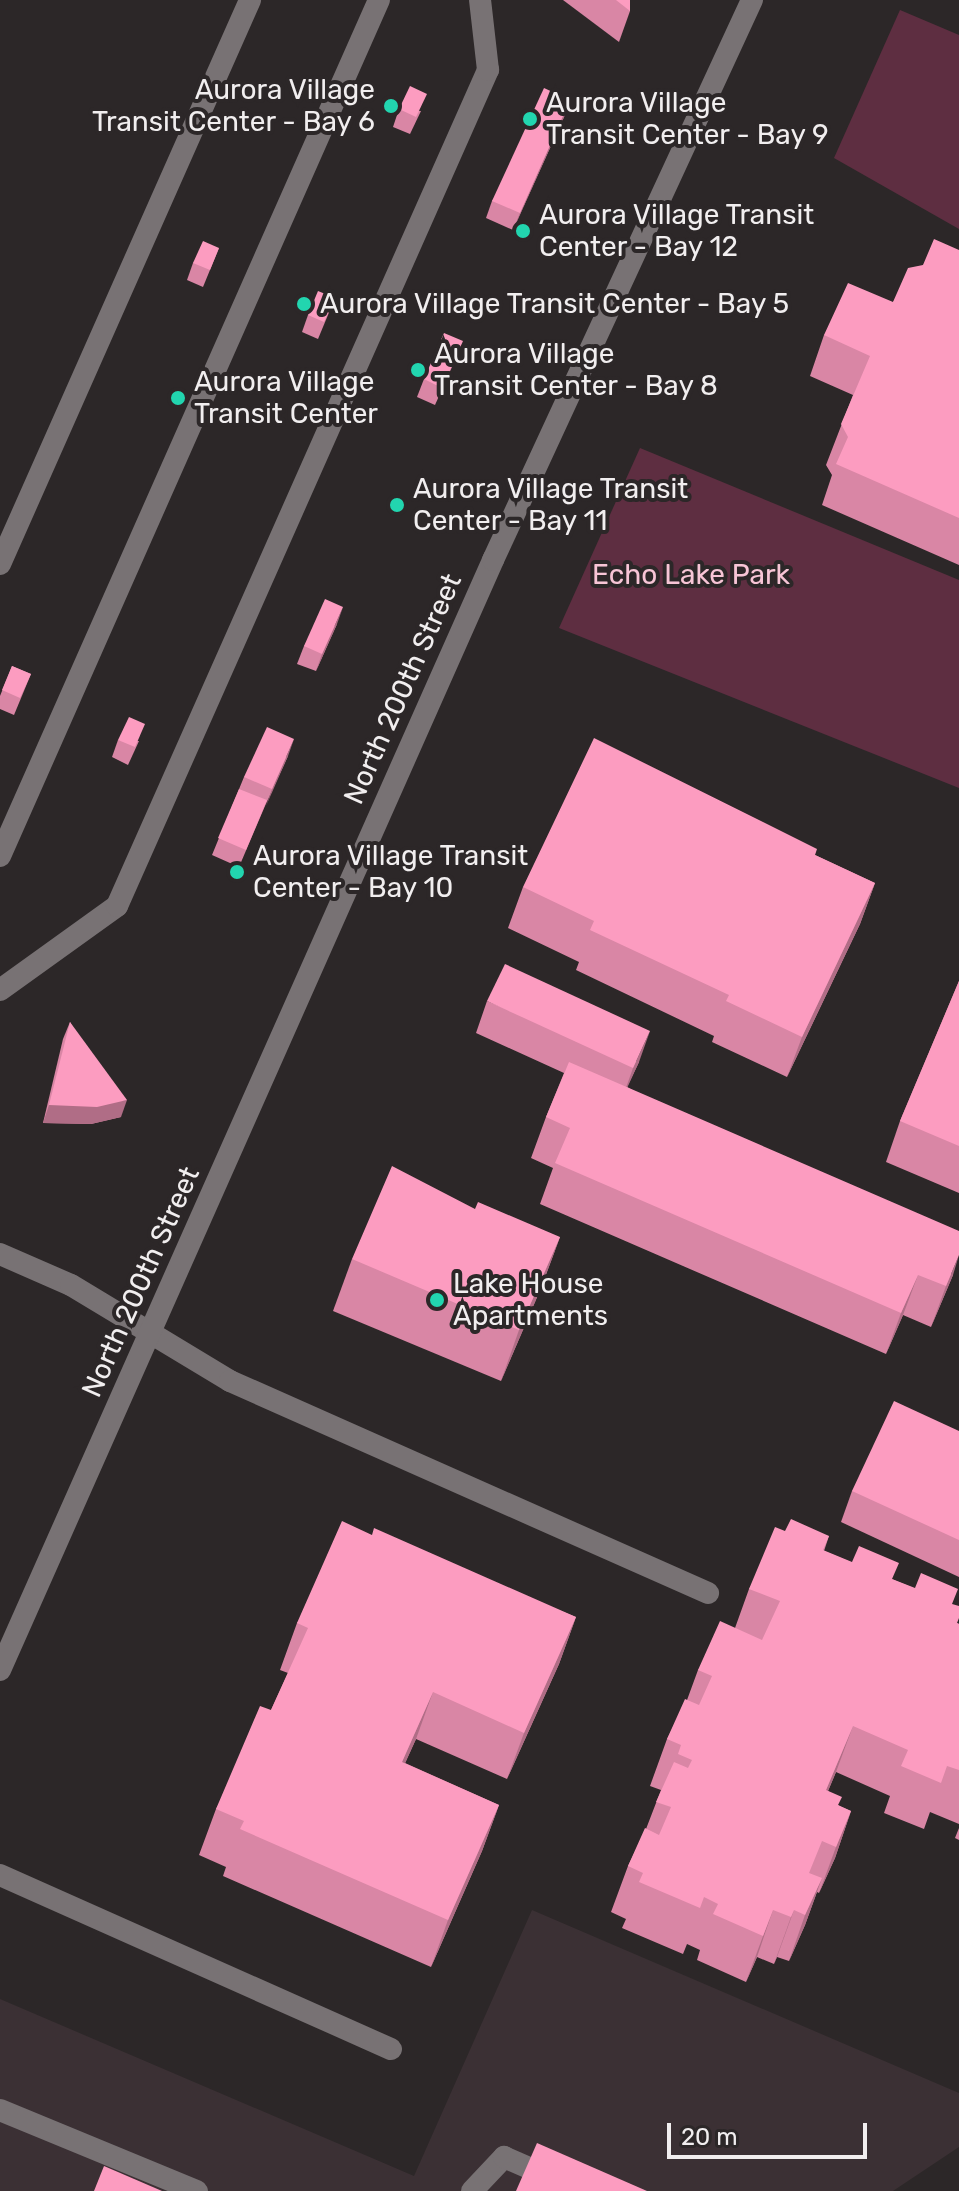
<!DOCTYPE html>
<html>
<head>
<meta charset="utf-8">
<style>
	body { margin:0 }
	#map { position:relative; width:959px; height:2191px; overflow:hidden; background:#2c2728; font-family:Rubik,sans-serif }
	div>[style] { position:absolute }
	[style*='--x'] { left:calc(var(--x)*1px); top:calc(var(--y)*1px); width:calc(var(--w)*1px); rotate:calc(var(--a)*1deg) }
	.built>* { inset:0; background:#3b3034 }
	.green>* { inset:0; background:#5e2e41 }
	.service>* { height:22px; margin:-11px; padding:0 11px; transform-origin:11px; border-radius:11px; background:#787274 }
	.tertiary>* { height:22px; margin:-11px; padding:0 11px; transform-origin:11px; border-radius:11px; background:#787274 }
	.wall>* { inset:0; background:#d986a5 }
	.shaded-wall>* { inset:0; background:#b06d86 }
	.building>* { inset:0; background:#fc9cc0 }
	.dots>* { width:22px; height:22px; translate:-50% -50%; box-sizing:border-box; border:4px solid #2c2728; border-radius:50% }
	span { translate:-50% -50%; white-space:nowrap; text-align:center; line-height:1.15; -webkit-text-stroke:8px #2c2728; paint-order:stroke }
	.poi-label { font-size:28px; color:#f1eeef }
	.right { translate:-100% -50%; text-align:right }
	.left { translate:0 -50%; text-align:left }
	.park-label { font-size:28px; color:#f7c5d6 }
	.street-label { font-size:28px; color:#f1eeef }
	.scale { position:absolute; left:667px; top:2123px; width:200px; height:36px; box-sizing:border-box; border:4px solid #f1eeef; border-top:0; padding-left:10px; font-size:24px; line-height:28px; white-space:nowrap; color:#f1eeef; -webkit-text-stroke:6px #2c2728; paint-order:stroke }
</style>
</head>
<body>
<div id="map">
	<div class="built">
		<div style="clip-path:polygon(532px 1910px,959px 2093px,959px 2147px,893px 2191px,0 2191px,0 1999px,414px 2176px)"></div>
	</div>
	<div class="green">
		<div style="clip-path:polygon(900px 10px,959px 35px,959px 229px,834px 158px)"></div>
		<div style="clip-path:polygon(640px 448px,959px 580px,959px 788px,559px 628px)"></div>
	</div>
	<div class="service">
		<div style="--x:0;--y:564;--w:617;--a:-66.09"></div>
		<div style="--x:0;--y:856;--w:936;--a:-66.12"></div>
		<div style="--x:0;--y:990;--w:144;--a:-35.7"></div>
		<div style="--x:117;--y:906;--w:915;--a:-66.07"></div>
		<div style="--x:488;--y:70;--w:70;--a:-96.5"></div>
		<div style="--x:0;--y:1254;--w:77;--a:23.6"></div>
		<div style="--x:71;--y:1285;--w:186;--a:31.1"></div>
		<div style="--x:230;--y:1381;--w:523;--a:23.92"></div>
		<div style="--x:0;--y:1875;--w:428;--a:24"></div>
		<div style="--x:0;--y:2110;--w:213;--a:22.4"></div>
		<div style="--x:472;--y:2191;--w:47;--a:-46.7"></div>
		<div style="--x:504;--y:2157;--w:85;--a:23.6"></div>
	</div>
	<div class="tertiary">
		<div style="--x:0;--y:1670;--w:1215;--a:-66.05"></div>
		<div style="--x:493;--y:560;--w:617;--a:-65.18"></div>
	</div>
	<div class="wall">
		<div style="clip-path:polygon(563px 0,630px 0,630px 11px,619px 42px)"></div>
		<div style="clip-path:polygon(570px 100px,564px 117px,513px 230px,486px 218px,492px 201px)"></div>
		<div style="clip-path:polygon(399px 109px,421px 111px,410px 134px,393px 127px)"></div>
		<div style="clip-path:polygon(219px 248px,203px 287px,187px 280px,193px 263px)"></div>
		<div style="clip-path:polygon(959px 250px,959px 565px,822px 505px,832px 475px,826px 465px,853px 395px,810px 376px,824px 335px,893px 302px,923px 265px)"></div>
		<div style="clip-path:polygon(335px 298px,318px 339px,302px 332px,308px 315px)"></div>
		<div style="clip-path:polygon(456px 358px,435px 405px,417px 397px,424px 379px)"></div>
		<div style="clip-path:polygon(337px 624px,316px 671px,297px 664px,304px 646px)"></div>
		<div style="clip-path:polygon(12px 666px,31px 674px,14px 715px,0 709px,0 696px)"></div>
		<div style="clip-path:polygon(118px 740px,139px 741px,128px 765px,112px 757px)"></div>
		<div style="clip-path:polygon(288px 756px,265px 806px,239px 867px,212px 855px,244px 777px)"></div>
		<div style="clip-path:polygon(815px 855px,875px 883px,860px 924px,787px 1077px,712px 1042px,714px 1036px,576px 970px,579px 962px,508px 928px,523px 887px)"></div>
		<div style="clip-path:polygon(959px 981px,959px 1193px,886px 1162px,900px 1121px)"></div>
		<div style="clip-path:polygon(487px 1001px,639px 1062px,627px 1087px,953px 1275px,931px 1327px,903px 1315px,886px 1354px,540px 1204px,553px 1168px,531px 1158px,546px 1117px,564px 1073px,476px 1033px)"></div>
		<div style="clip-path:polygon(70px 1022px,121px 1117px,91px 1124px,43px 1123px,63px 1039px)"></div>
		<div style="clip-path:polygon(560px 1237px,541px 1288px,501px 1381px,333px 1311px,352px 1259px)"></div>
		<div style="clip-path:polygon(959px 1431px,959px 1577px,841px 1522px,852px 1491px)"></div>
		<div style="clip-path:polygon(785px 1531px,829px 1536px,824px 1551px,952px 1604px,957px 1623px,959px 1624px,959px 1824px,930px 1812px,924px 1829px,884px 1813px,890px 1796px,836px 1772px,828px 1791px,839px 1806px,851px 1811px,835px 1858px,819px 1893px,817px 1892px,805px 1925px,789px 1961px,777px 1957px,774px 1964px,757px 1957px,746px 1982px,697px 1960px,700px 1950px,687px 1944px,683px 1954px,622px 1928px,626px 1919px,611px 1912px,628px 1866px,646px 1829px,661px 1790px,650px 1786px,667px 1739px,687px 1700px,698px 1670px,735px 1628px,749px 1589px)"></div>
		<div style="clip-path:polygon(372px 1535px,576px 1617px,559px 1664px,507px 1779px,416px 1739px,405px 1763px,499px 1805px,482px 1851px,431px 1967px,223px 1876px,226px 1867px,199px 1855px,216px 1809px,271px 1710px,288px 1673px,280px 1670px,297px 1623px)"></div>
		<div style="clip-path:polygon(959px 1828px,959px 1840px,955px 1838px)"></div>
	</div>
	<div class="shaded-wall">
		<div style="clip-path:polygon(570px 100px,564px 117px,513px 230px,520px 213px)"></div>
		<div style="clip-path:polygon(343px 607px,337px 624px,316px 671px,322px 654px)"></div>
		<div style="clip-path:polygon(294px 739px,288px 756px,266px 806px,272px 789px)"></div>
		<div style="clip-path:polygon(875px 883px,860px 924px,787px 1077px,802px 1037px)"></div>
		<div style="clip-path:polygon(650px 1031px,639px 1062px,622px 1099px,633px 1068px)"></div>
		<div style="clip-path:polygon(127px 1100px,121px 1117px,91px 1124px,43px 1123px,49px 1105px)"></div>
		<div style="clip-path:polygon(560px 1237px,541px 1288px,501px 1381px,519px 1330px)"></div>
		<div style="clip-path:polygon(959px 1255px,953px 1275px,931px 1327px,946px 1286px)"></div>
		<div style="clip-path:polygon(918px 1275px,903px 1315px,886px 1354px,901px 1313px)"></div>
		<div style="clip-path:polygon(576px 1617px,559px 1664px,507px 1779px,524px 1733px)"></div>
		<div style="clip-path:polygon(433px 1692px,416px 1739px,385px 1808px,402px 1762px)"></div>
		<div style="clip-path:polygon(853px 1726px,836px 1772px,809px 1836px,826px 1790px)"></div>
		<div style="clip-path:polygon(499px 1805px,482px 1851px,431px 1967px,448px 1920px)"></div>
		<div style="clip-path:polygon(851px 1811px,835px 1858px,819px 1893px,836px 1847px)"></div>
		<div style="clip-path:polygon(822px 1878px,805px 1925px,789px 1961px,805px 1915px)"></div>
		<div style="clip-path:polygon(773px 1910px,757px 1957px,746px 1982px,763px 1936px)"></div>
		<div style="clip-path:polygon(794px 1910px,777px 1957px,774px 1964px,791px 1917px)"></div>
	</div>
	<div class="building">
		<div style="clip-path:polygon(616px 0,630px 0,630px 11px)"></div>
		<div style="clip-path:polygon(410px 86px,427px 94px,416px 117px,399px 109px)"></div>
		<div style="clip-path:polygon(544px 88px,570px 100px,520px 213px,492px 201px)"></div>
		<div style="clip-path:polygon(934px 239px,959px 250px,959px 518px,836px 464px,848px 437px,841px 424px,870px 356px,824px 335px,848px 283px,893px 302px,908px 268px,923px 265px)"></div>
		<div style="clip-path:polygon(203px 241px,219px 248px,210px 270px,193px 263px)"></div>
		<div style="clip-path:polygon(318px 291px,335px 298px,324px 322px,308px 315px)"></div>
		<div style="clip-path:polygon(444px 333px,463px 341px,442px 388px,424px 379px)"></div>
		<div style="clip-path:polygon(325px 599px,343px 607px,322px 654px,304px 646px)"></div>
		<div style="clip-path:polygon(12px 666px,31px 674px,20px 698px,2px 690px)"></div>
		<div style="clip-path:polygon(129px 717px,145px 724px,135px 747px,118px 740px)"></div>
		<div style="clip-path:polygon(267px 727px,294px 739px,272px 789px,244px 777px)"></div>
		<div style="clip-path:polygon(594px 738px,817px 849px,815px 855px,875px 883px,802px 1037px,726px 1001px,729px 995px,590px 930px,594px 921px,523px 887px)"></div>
		<div style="clip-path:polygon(239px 789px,267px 800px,246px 850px,218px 838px)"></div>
		<div style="clip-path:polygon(505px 964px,650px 1031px,633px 1068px,487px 1001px)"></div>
		<div style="clip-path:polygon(959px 981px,959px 1146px,900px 1121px)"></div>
		<div style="clip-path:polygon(70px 1022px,127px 1100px,97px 1107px,49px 1105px)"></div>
		<div style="clip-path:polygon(569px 1062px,959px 1231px,959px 1255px,946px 1286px,918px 1275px,901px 1313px,555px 1163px,570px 1128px,546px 1117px)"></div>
		<div style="clip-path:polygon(392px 1166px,475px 1209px,478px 1202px,560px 1237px,519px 1330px,352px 1259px)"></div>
		<div style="clip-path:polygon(894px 1401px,959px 1431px,959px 1540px,852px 1491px)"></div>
		<div style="clip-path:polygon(791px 1519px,829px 1536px,823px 1550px,852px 1562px,859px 1546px,899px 1563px,892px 1579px,915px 1588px,921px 1573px,958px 1589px,952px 1604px,959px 1606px,959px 1618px,957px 1623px,959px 1624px,959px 1770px,947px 1766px,941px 1783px,901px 1766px,908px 1750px,853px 1726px,826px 1790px,842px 1797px,838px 1805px,851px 1811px,836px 1847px,822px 1841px,809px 1873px,822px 1878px,805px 1915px,794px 1910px,791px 1917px,773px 1910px,763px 1936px,713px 1914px,718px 1904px,704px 1897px,700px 1908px,639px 1882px,643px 1873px,628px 1866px,645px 1828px,659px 1835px,671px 1807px,656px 1802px,674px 1762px,688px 1768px,692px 1760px,678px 1754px,681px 1745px,667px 1739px,685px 1699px,699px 1705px,712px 1676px,698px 1670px,720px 1621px,762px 1640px,780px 1601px,749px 1589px,775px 1527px,785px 1531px)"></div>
		<div style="clip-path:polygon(342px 1521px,372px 1535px,374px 1528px,576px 1617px,524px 1733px,433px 1692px,402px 1762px,499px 1805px,448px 1920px,240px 1829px,244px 1821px,216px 1809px,260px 1706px,271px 1710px,308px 1628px,297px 1623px)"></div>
		<div style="clip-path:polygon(537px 2143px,647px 2191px,516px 2191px)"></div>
		<div style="clip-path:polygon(104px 2166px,162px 2191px,94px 2191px)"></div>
	</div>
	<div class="dots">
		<div style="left:391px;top:106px;background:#22d5af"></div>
		<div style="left:530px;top:119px;background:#22d5af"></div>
		<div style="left:523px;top:231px;background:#22d5af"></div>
		<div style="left:304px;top:304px;background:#22d5af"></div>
		<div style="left:418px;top:370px;background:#22d5af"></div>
		<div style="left:178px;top:398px;background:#22d5af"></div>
		<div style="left:397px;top:505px;background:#22d5af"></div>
		<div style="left:237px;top:872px;background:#22d5af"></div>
		<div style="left:437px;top:1300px;background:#22d5af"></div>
	</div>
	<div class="poi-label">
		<span class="right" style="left:375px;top:106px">Aurora Village<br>Transit Center - Bay 6</span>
		<span class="left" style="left:546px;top:119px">Aurora Village<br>Transit Center - Bay 9</span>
		<span class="left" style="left:539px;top:231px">Aurora Village Transit<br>Center - Bay 12</span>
		<span class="left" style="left:320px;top:304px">Aurora Village Transit Center - Bay 5</span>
		<span class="left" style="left:434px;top:370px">Aurora Village<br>Transit Center - Bay 8</span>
		<span class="left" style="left:194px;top:398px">Aurora Village<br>Transit Center</span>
		<span class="left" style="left:413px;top:505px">Aurora Village Transit<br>Center - Bay 11</span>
		<span class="left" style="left:253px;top:872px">Aurora Village Transit<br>Center - Bay 10</span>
		<span class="left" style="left:453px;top:1300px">Lake House<br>Apartments</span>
	</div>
	<div class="park-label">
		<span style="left:691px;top:575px">Echo Lake Park</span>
	</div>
	<div class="street-label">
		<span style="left:403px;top:689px;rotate:-66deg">North 200th Street</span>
		<span style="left:141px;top:1282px;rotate:-66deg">North 200th Street</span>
	</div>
	<div class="scale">20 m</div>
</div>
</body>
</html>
